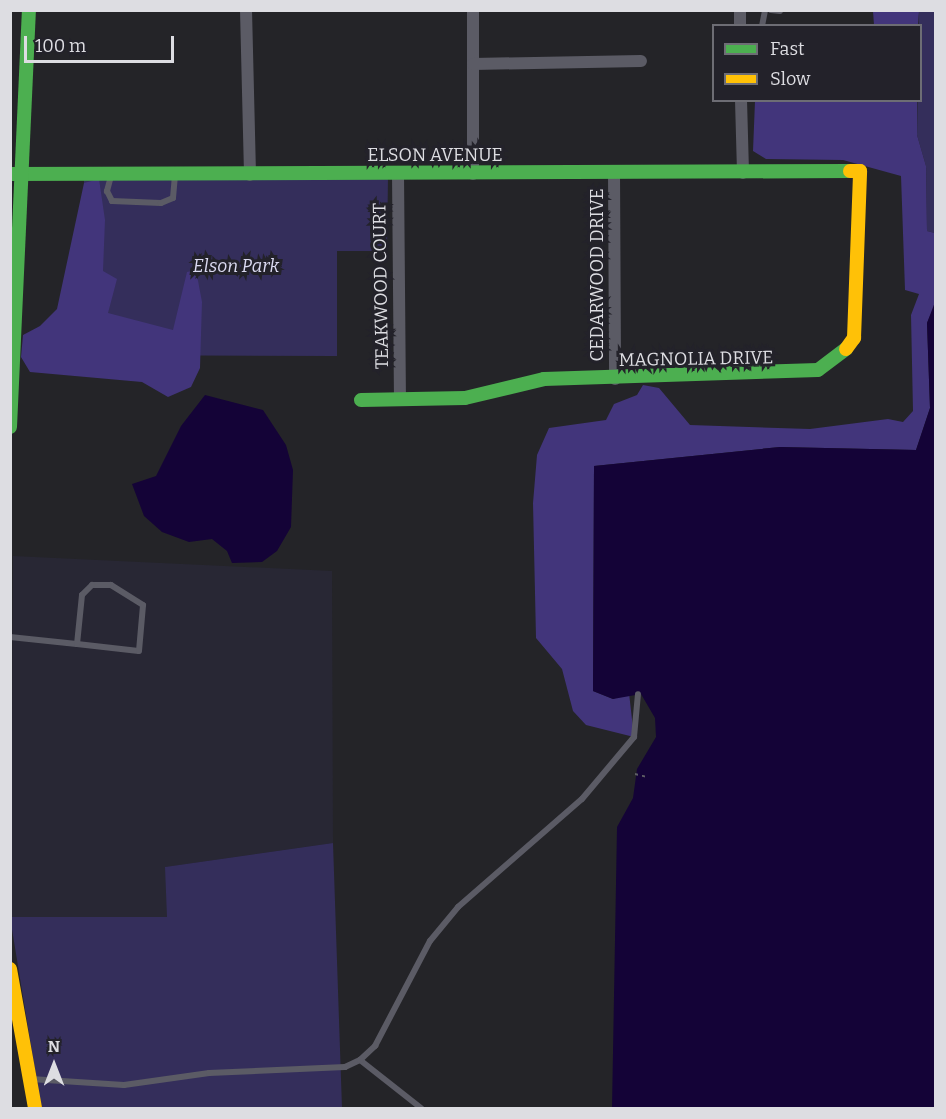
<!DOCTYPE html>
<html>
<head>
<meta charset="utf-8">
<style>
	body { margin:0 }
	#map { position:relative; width:946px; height:1119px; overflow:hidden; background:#242428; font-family:Bitter,serif }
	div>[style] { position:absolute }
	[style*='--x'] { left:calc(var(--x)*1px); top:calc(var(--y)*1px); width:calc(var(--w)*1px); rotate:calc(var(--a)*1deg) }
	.built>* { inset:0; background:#282734 }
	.green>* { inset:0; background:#342e5b }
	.forest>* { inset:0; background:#42357b }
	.water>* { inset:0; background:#140337 }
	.path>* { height:1.5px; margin-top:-0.75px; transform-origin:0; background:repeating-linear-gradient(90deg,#5e5e64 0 3px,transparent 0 7.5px) }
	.lane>* { height:6px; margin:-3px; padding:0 3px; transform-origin:3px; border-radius:3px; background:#5b5b65 }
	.street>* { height:12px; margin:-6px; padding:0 6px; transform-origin:6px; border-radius:6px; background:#5b5b65 }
	.fast>* { height:14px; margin:-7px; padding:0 7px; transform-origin:7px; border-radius:7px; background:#4caf50 }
	.slow>* { height:14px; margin:-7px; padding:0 7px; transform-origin:7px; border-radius:7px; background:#ffc107 }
	span { translate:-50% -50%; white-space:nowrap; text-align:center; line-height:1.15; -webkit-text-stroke:6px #23222a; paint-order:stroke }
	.street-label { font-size:18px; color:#dddde2 }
	.park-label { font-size:18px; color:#dbdaf1; font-style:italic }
	.frame { position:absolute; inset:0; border:12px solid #dddde2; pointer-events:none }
	.legend { position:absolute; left:712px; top:24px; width:210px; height:78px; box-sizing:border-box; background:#23222a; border:2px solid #6d6d74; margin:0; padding:8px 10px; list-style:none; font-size:18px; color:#dddde2 }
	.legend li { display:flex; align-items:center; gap:12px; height:30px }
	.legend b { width:30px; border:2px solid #6d6d74 }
	.north { position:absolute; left:24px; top:1035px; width:60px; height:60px; -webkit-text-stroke:4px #23222a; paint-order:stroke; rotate:0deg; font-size:16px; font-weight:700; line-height:24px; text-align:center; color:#dddde2 }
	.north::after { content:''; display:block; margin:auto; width:21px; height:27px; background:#dddde2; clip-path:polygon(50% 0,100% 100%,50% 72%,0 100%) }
	.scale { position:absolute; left:24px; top:36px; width:150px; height:27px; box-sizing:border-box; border:3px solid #dddde2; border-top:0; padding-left:8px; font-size:18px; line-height:21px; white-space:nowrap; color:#dddde2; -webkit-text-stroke:4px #23222a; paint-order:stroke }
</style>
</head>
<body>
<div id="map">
	<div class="built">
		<div style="clip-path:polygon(13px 556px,332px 571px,333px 843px,166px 867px,168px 917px,11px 917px)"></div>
	</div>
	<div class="green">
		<div style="clip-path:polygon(919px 11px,935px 11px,935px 233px,927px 231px,926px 166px,917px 135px)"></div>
		<div style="clip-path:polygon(84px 176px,388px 177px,387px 251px,337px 251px,337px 356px,84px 355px)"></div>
		<div style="clip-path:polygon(333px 843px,342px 1108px,41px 1107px,10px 917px,167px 917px,165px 867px)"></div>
	</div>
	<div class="forest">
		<div style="clip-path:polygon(873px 11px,919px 11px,918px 25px,874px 25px)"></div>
		<div style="clip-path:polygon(755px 101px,917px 101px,917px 135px,926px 166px,927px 231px,935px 233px,936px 302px,927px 323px,930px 408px,916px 450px,780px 447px,594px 466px,593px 691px,613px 699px,629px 693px,634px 737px,586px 725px,573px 711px,562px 669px,536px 638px,533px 503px,537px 455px,549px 428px,606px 420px,614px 404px,637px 395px,643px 385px,659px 388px,690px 425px,810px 429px,888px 419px,903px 422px,913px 411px,911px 315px,919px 294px,905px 290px,901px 176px,843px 160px,766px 159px,753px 151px)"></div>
		<div style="clip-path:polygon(99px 179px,105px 220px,103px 271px,117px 279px,108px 313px,173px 330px,187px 272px,196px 270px,202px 302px,200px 368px,191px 387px,168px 397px,142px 382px,30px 372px,21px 357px,23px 335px,40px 326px,57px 309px,84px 183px)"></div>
	</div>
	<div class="water">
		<div style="clip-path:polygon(935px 302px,935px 1108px,612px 1108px,617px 827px,633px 798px,637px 769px,656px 737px,655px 718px,641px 694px,613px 699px,593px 691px,594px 466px,780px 447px,916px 450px,930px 408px,927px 323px)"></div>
		<div style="clip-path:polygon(205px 395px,263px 410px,286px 445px,293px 470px,291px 527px,277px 551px,262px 562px,232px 563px,227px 551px,212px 539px,189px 542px,162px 532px,144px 516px,132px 484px,156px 476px,181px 426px)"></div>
	</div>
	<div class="path">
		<div style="--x:635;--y:774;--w:12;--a:14"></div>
	</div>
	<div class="lane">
		<div style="--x:771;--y:10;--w:9;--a:6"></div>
		<div style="--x:762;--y:26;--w:16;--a:-79"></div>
		<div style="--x:111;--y:176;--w:16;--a:105"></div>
		<div style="--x:107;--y:191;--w:11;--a:63"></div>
		<div style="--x:112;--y:201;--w:49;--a:2.3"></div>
		<div style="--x:161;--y:203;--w:13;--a:-23"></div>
		<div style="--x:173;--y:198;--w:22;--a:-85"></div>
		<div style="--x:10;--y:637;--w:67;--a:6"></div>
		<div style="--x:77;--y:644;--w:62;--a:6.4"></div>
		<div style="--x:139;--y:651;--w:46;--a:-85"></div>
		<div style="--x:143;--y:605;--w:38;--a:-148"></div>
		<div style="--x:111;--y:585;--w:19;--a:180"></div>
		<div style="--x:92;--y:585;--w:14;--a:135"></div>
		<div style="--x:82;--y:595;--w:49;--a:95.8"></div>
		<div style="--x:360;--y:1060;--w:78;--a:38.2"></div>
		<div style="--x:31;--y:1079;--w:93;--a:3.7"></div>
		<div style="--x:124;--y:1085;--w:86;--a:-8"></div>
		<div style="--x:209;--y:1073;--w:136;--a:-2.5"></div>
		<div style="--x:345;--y:1067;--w:17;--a:-25"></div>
		<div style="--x:360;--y:1060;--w:21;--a:-43"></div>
		<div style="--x:375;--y:1046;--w:119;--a:-62.4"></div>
		<div style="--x:430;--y:941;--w:44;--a:-50.5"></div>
		<div style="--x:458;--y:907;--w:164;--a:-41.1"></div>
		<div style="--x:582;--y:799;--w:81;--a:-50"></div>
		<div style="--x:634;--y:737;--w:43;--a:-84.7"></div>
	</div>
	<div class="street">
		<div style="--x:246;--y:10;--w:165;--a:88.6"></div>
		<div style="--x:473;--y:10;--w:164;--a:90"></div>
		<div style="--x:740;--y:10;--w:16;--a:90"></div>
		<div style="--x:473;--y:64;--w:168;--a:-1"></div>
		<div style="--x:741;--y:100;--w:73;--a:88.4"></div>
		<div style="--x:614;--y:172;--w:207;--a:89.7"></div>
		<div style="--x:398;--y:173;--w:226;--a:89.5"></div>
	</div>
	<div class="fast">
		<div style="--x:10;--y:174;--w:840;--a:-0.2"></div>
		<div style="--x:361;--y:400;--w:104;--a:-1.1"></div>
		<div style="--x:465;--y:398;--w:81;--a:-13.5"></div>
		<div style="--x:544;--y:379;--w:274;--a:-1.9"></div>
		<div style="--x:818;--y:370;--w:35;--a:-37"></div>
		<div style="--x:10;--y:427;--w:417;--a:-87.4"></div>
	</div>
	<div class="slow">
		<div style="--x:846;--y:349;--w:14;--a:-54"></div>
		<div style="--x:854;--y:338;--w:167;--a:-87.9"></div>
		<div style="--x:860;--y:171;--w:10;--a:180"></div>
		<div style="--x:10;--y:969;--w:141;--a:79.8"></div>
	</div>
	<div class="street-label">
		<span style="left:435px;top:155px">ELSON AVENUE</span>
		<span style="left:597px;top:275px;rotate:-90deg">CEDARWOOD DRIVE</span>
		<span style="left:381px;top:286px;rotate:-91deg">TEAKWOOD COURT</span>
		<span style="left:696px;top:359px;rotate:-1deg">MAGNOLIA DRIVE</span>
	</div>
	<div class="park-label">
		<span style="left:236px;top:266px">Elson Park</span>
	</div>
	<div class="frame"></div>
	<ul class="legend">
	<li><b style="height:8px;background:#4caf50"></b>Fast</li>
	<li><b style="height:8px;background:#ffc107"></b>Slow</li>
	</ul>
	<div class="north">N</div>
	<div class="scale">100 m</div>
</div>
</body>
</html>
